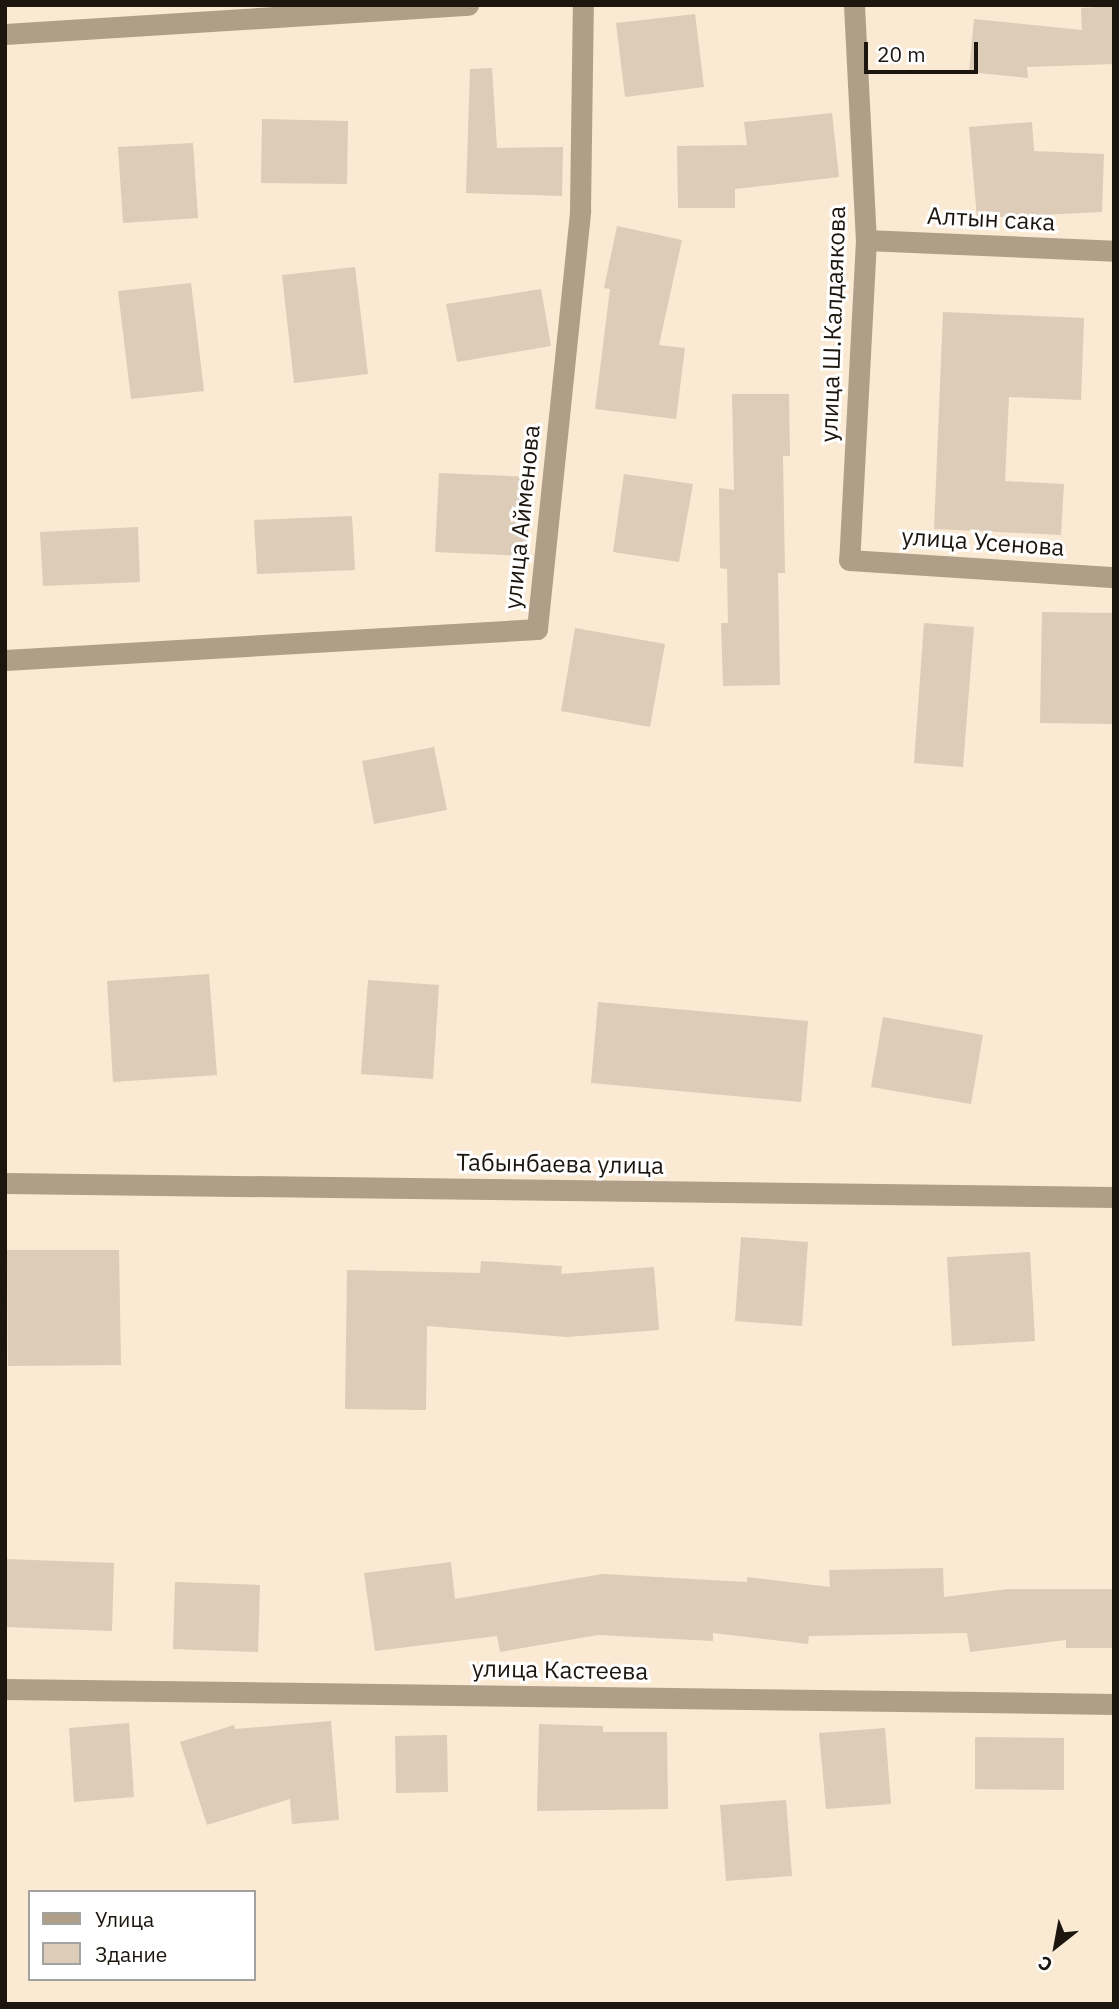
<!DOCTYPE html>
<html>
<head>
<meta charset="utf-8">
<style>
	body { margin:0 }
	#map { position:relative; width:1119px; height:2009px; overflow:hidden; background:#fae9d3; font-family:"IBM Plex Sans",sans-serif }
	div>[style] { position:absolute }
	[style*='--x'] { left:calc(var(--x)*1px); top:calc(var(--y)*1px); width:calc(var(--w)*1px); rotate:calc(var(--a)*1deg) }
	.building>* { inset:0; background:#ddccb7 }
	.minor>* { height:21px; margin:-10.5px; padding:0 10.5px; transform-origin:10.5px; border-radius:10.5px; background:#af9f89 }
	span { translate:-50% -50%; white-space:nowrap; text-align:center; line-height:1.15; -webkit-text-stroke:6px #fff; paint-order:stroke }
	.street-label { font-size:24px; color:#1c160f }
	.frame { position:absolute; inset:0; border:7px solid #1c160f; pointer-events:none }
	.legend { position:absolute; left:28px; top:1890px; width:228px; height:91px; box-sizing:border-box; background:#fff; border:2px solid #a4a29f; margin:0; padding:9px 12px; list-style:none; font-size:21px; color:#1c160f }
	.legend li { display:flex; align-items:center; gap:14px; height:35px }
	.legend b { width:35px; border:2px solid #a4a29f }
	.north { position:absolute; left:1021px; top:1911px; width:70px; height:70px; -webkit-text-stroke:5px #fff; paint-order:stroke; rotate:211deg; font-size:19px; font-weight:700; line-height:28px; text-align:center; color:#1c160f }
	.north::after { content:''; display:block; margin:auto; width:24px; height:32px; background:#1c160f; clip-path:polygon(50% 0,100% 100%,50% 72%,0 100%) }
	.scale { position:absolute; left:864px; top:42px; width:114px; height:32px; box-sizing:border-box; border:4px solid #1c160f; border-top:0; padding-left:9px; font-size:21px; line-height:24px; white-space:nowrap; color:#1c160f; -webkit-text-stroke:5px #fff; paint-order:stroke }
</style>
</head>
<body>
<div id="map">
	<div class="building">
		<div style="clip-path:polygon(1114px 6px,1114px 64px,1027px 67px,1028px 78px,969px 72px,974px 19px,1082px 30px,1081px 8px)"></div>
		<div style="clip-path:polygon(695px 14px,704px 87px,625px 97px,616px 23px)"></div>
		<div style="clip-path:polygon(492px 68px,497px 148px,563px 147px,562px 196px,466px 193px,470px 69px)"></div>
		<div style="clip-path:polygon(832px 113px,839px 177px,735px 189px,735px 208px,678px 208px,677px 146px,747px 145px,744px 122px)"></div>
		<div style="clip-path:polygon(262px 119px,348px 121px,347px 184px,261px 183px)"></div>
		<div style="clip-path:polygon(1032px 122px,1034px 151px,1104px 154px,1102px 212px,977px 218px,969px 127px)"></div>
		<div style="clip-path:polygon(193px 143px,198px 218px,123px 223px,118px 147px)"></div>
		<div style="clip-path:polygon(617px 226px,682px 240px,659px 345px,685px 348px,676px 419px,595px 409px,610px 289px,604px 288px)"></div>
		<div style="clip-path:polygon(355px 267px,368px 374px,294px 383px,282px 275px)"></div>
		<div style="clip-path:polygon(191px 283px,204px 391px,131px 399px,118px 291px)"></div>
		<div style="clip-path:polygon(541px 289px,551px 346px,457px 362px,446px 304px)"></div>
		<div style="clip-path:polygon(943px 312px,1084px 318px,1081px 400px,1009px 397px,1005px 481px,1064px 484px,1061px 535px,934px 529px)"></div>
		<div style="clip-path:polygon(732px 394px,789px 394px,790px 456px,783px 456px,785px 573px,778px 573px,780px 685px,723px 686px,721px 623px,728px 623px,727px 569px,720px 568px,719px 488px,734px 490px)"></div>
		<div style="clip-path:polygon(439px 473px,531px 477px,527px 556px,435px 552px)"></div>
		<div style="clip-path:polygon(624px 474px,693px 484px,679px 562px,613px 552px)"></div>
		<div style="clip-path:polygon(352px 516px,355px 570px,257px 574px,254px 520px)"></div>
		<div style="clip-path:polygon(138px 527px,140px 582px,43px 586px,40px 532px)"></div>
		<div style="clip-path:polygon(1042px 612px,1114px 613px,1114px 724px,1040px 723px)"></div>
		<div style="clip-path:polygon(924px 623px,974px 627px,963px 767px,914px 763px)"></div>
		<div style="clip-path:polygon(575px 628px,665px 644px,650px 727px,561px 711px)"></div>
		<div style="clip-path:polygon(434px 747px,447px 810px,374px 824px,362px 761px)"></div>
		<div style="clip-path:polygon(209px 974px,217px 1075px,113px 1082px,107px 981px)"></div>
		<div style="clip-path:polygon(368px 980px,439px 985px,433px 1079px,361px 1074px)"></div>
		<div style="clip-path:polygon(598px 1002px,808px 1021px,801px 1102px,591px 1083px)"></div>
		<div style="clip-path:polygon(883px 1017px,983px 1035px,971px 1104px,871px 1087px)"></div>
		<div style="clip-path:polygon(741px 1237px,808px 1242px,802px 1326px,735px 1321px)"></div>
		<div style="clip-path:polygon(7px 1250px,119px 1250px,121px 1365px,8px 1366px)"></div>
		<div style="clip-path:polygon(1030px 1252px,1035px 1341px,952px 1346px,947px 1257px)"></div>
		<div style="clip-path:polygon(481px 1261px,562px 1266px,561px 1274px,654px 1267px,659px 1330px,567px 1337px,427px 1326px,426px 1410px,345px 1409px,347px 1270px,480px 1273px)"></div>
		<div style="clip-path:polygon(5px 1559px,114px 1563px,112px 1631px,5px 1627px)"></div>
		<div style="clip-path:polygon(451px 1562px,455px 1599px,602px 1574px,747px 1582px,747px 1577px,830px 1587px,829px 1570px,943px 1568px,944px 1597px,1008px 1589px,1114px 1589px,1114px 1648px,1066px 1648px,1066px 1640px,970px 1652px,967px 1633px,809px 1636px,808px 1644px,713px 1633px,713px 1641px,598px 1635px,500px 1652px,497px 1636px,375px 1651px,364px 1573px)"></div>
		<div style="clip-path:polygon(175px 1582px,260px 1585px,258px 1652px,173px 1649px)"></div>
		<div style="clip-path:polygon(331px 1721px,339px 1820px,292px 1824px,290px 1799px,207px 1825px,180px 1742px,234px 1725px,235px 1729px)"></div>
		<div style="clip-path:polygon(129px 1723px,134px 1797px,74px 1802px,69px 1728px)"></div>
		<div style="clip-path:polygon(539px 1724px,603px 1726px,603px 1732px,667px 1732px,668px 1809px,537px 1811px)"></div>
		<div style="clip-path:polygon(885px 1728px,891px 1804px,826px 1809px,819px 1733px)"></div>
		<div style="clip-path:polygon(447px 1735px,448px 1792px,396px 1793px,395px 1736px)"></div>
		<div style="clip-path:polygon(975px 1737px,1064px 1738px,1064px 1790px,975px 1789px)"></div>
		<div style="clip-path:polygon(786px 1800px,792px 1876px,726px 1881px,720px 1805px)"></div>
	</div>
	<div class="minor">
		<div style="--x:854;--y:5;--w:235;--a:87.1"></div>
		<div style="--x:866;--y:240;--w:320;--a:93"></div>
		<div style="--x:849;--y:560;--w:266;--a:3.7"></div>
		<div style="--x:5;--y:34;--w:464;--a:-3.6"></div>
		<div style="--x:866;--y:240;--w:248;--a:2.5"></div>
		<div style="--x:5;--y:660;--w:533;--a:-3.33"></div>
		<div style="--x:537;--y:629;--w:421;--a:-84.1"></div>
		<div style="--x:580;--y:210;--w:205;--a:-89.2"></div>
		<div style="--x:5;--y:1183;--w:1109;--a:0.72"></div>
		<div style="--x:5;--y:1689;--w:1109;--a:0.77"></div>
	</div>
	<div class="street-label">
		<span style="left:991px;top:219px;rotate:3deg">Алтын сака</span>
		<span style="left:833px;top:324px;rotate:-88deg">улица Ш.Калдаякова</span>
		<span style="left:522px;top:517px;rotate:-84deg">улица Айменова</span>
		<span style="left:983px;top:542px;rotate:4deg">улица Усенова</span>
		<span style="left:560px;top:1164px;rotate:1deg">Табынбаева улица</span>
		<span style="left:560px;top:1670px;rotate:1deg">улица Кастеева</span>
	</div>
	<div class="frame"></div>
	<ul class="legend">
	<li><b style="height:9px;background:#af9f89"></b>Улица</li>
	<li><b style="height:19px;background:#ddccb7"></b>Здание</li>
	</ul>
	<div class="north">С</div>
	<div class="scale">20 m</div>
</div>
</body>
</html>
